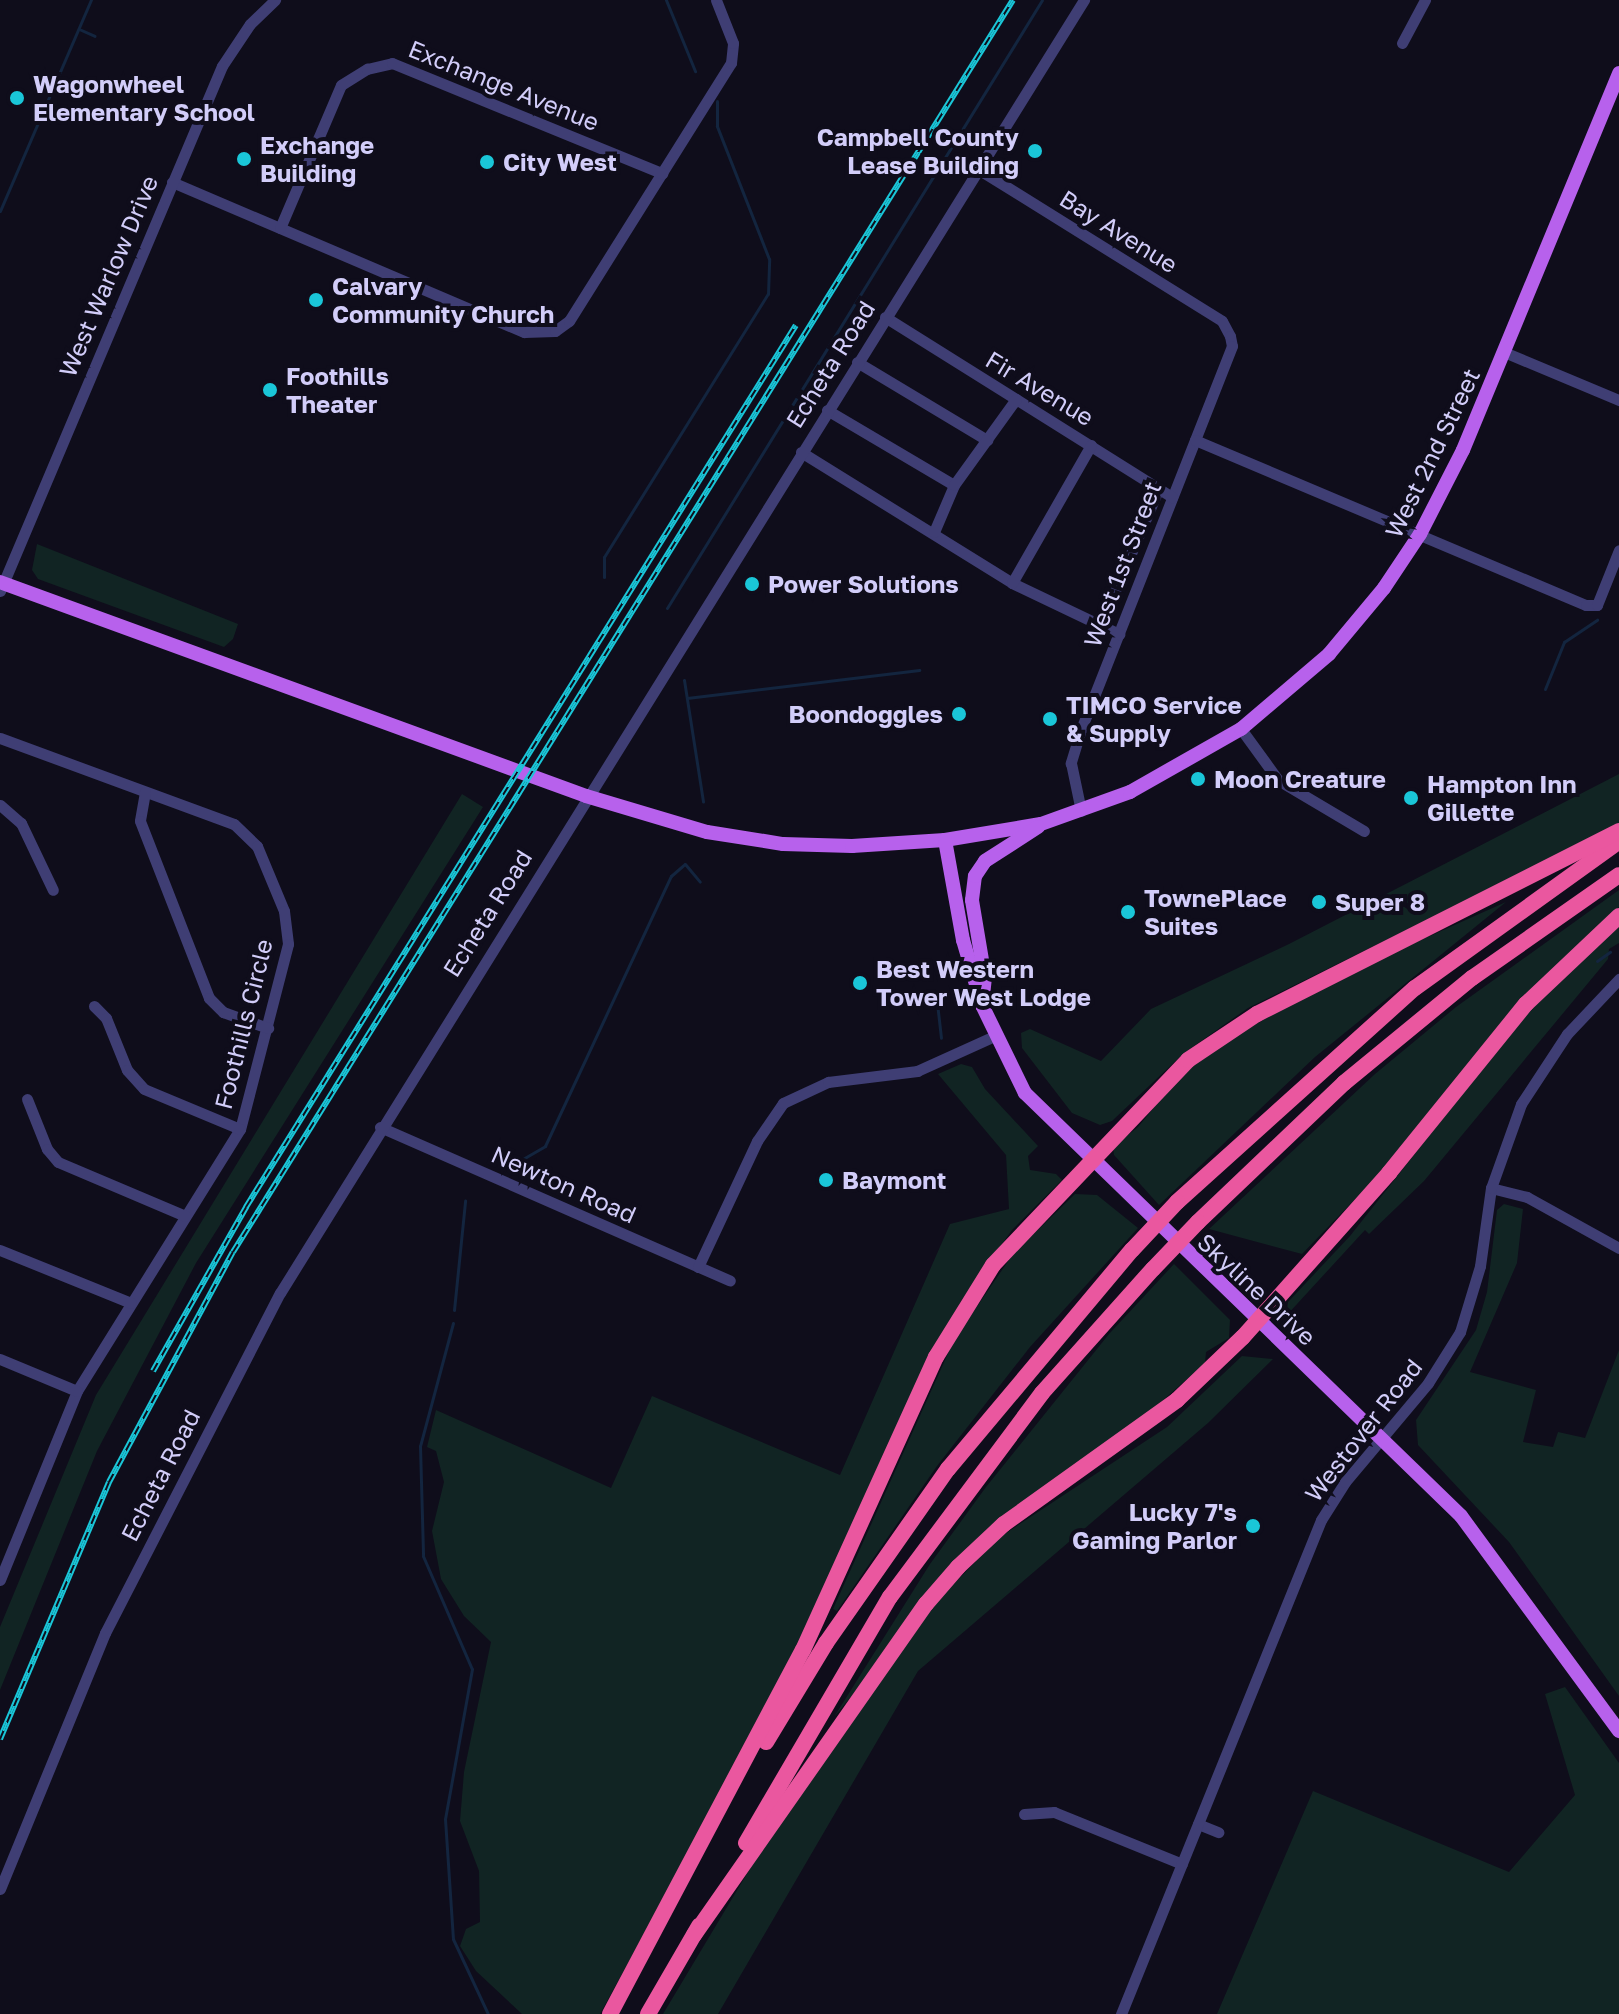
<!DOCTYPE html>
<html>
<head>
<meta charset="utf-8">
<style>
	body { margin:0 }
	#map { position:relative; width:1619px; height:2014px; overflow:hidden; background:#0f0d1b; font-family:"Golos Text",sans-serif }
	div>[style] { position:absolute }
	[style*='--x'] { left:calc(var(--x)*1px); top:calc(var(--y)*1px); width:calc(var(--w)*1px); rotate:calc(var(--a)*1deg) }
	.green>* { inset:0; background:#112423 }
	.stream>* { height:3px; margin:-1.5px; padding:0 1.5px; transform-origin:1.5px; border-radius:1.5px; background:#13253f }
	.minor>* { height:11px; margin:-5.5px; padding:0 5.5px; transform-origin:5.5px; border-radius:5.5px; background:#3f3e74 }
	.major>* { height:14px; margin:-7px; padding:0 7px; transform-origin:7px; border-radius:7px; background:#b761ec }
	.highway>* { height:16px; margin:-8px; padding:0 8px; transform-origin:8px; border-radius:8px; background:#ea579f }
	.rail>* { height:6px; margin-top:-3px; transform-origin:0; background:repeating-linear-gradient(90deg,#0f0d1b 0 9px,#1ac6d8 0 18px); box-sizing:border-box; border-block:2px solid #1ac6d8 }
	.highway-bridge>* { height:16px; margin:-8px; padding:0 8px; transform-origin:8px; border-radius:8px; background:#ea579f }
	.dots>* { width:22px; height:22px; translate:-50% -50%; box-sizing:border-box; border:4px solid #0f0d1b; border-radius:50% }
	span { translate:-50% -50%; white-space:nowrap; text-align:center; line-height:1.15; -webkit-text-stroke:8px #0f0d1b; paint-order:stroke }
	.poi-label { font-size:24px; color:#d2cdf9; font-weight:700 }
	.left { translate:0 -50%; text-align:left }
	.right { translate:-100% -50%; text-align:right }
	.street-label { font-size:24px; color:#d2cdf9 }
</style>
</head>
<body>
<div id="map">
	<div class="green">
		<div style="clip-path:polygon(37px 544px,238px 624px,233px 639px,224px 647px,38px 579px,32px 570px)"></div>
		<div style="clip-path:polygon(1619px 774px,1619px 825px,1248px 1008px,1184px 1053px,1112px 1121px,1100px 1125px,1072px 1113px,1022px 1048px,1021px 1033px,1030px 1029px,1101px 1061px,1151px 1009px,1289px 944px)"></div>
		<div style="clip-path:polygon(462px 794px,483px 807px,196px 1263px,97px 1451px,0 1690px,0 1627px,96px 1395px)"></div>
		<div style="clip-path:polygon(1619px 890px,1619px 907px,1507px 1016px,1391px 1162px,1302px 1254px,1209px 1229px,1375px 1074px,1456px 1007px)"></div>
		<div style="clip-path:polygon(1506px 902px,1315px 1057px,1159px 1205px,1114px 1155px,1113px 1147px,1138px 1127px,1179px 1077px,1218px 1046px,1338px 977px)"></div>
		<div style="clip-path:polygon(1619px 923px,1619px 943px,1609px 949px,1608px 959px,1424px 1181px,1369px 1234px,1365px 1230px,1286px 1316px,1288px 1302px,1350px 1236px,1527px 1012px)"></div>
		<div style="clip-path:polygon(961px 1064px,972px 1067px,985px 1089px,1038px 1146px,1028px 1156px,1030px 1170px,1056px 1174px,1062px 1180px,1012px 1230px,961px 1301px,802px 1646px,600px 2014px,522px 2014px,476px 1971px,460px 1946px,466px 1929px,480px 1922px,479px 1871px,460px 1821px,464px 1772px,491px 1642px,464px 1616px,441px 1579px,432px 1531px,444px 1482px,436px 1451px,427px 1447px,436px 1410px,611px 1488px,652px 1396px,840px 1475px,950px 1224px,1009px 1209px,1006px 1155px,938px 1074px)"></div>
		<div style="clip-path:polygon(1075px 1194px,1097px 1195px,1138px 1228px,1030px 1347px,937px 1466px,837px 1611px,833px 1609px,954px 1340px,1013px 1254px)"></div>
		<div style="clip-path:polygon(1504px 1204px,1523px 1209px,1517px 1263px,1470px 1372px,1536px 1390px,1523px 1442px,1553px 1447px,1558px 1432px,1585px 1438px,1619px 1350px,1619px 1696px,1509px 1542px,1418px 1445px,1416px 1420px,1476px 1330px,1487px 1292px,1497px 1210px)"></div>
		<div style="clip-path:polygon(1174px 1264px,1230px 1320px,1229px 1338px,1206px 1352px,1205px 1363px,1144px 1417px,1005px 1515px,834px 1717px,930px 1564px,986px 1487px,1109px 1334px)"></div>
		<div style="clip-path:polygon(1242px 1356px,1273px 1359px,1208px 1423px,918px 1671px,718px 2014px,663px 2014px,775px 1827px,933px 1605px,1000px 1537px,1167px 1427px)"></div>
		<div style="clip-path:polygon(1565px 1687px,1619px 1763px,1619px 2014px,1217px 2014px,1313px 1791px,1509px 1872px,1575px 1795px,1545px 1694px)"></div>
	</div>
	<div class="stream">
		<div style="--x:666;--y:0;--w:77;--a:67.8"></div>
		<div style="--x:79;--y:29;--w:17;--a:24"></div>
		<div style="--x:0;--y:211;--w:230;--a:-66.7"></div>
		<div style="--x:604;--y:577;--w:20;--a:-90"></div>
		<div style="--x:604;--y:557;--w:310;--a:-58.1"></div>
		<div style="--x:768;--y:294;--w:35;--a:-88"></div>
		<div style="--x:769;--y:259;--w:143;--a:-111.4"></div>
		<div style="--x:717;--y:126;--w:25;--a:-90"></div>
		<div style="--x:667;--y:608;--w:714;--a:-58.33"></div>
		<div style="--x:684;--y:680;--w:123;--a:81.1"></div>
		<div style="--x:1545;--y:689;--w:51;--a:-68"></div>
		<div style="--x:1564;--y:642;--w:40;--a:-34"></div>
		<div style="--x:687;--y:698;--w:234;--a:-6.9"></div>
		<div style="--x:1597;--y:961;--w:16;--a:-35"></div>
		<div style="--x:928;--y:991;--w:9;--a:21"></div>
		<div style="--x:936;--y:994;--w:44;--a:83.5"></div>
		<div style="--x:507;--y:1161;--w:14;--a:-4"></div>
		<div style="--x:521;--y:1160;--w:28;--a:-30"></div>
		<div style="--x:545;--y:1146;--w:298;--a:-65"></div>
		<div style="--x:671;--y:876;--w:18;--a:-41"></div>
		<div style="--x:685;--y:864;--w:23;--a:50"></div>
		<div style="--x:454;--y:1310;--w:110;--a:-84.2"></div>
		<div style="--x:453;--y:1323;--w:127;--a:105"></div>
		<div style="--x:420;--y:1446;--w:110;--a:88.4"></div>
		<div style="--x:423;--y:1556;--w:123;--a:66.6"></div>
		<div style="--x:472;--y:1669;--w:152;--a:100.2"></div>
		<div style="--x:445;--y:1819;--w:120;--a:86.2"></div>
		<div style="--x:453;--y:1939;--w:83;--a:65"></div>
	</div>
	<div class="minor">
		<div style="--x:1402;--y:43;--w:49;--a:-61.9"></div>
		<div style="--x:978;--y:169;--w:287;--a:31.9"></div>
		<div style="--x:1222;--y:321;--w:17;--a:62"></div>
		<div style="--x:1230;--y:336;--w:10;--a:79"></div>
		<div style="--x:1232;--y:346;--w:409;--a:111.5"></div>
		<div style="--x:1082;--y:726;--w:39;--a:107"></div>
		<div style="--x:1071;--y:763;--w:49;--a:78.2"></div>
		<div style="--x:172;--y:182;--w:383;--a:23.1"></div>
		<div style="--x:524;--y:332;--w:31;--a:-2"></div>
		<div style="--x:555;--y:331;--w:17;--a:-36"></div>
		<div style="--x:569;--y:321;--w:305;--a:-57.9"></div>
		<div style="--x:731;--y:63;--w:20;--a:-84"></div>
		<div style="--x:733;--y:43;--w:46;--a:-111.6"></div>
		<div style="--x:280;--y:228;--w:155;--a:-66.9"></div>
		<div style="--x:341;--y:85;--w:31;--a:-32"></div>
		<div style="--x:367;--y:69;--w:26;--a:-13"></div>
		<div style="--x:392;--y:63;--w:292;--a:22.2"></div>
		<div style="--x:885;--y:317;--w:339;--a:32.1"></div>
		<div style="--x:1504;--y:352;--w:125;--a:22.7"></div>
		<div style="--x:857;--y:362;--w:152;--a:31"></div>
		<div style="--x:827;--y:410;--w:147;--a:30.6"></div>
		<div style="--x:1195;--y:440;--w:424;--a:22.9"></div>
		<div style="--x:1586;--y:605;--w:11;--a:0"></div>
		<div style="--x:1597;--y:605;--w:59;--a:-68.2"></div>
		<div style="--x:801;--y:452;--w:248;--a:31.8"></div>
		<div style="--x:1012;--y:583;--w:119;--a:25.5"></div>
		<div style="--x:934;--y:532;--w:51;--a:-66.9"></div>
		<div style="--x:954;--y:485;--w:106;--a:-54.2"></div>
		<div style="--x:1012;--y:583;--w:159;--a:-60.2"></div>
		<div style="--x:0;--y:591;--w:570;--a:-67.08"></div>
		<div style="--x:222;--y:66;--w:50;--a:-56.3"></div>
		<div style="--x:250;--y:24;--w:35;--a:-44"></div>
		<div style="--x:1100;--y:626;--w:150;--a:-66.9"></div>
		<div style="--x:1241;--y:729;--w:63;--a:54"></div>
		<div style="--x:1278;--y:780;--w:100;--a:30.7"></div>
		<div style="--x:0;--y:738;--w:249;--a:20.2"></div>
		<div style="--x:234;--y:824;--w:32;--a:44"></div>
		<div style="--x:257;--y:846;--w:70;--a:67.4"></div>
		<div style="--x:284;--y:911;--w:33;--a:83"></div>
		<div style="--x:288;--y:944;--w:191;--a:104.5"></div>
		<div style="--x:240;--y:1129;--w:309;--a:121.9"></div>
		<div style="--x:77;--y:1391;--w:204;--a:112.2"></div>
		<div style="--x:145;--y:792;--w:29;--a:100"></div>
		<div style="--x:140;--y:821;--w:190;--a:68.7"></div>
		<div style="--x:209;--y:998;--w:20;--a:45"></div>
		<div style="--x:223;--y:1012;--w:48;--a:19.6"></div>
		<div style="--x:0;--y:805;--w:28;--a:41"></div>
		<div style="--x:21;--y:823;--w:74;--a:64.5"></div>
		<div style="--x:94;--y:1006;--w:17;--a:45"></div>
		<div style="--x:106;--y:1018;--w:56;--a:68"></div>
		<div style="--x:127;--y:1070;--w:25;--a:48"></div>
		<div style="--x:144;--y:1089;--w:104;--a:22.6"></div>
		<div style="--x:27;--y:1099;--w:54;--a:68.2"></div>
		<div style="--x:47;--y:1149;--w:17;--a:50"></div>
		<div style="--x:58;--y:1162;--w:138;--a:23"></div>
		<div style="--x:380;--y:1127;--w:382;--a:23.7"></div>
		<div style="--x:1491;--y:1188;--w:37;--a:14"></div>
		<div style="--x:1527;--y:1197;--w:105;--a:29"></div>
		<div style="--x:0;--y:1250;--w:141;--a:22"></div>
		<div style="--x:698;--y:1267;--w:139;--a:-64.9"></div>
		<div style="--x:757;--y:1141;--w:46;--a:-55.6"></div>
		<div style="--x:783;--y:1103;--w:50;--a:-25"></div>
		<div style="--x:828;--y:1082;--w:90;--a:-7"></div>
		<div style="--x:917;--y:1071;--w:85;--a:-24.4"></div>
		<div style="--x:0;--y:1359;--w:83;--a:22.6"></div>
		<div style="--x:1024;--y:1814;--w:30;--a:-4"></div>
		<div style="--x:1054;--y:1812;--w:138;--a:22.1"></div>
		<div style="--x:1198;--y:1824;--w:22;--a:22"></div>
		<div style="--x:0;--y:1889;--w:277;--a:-67.7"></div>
		<div style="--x:105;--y:1633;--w:382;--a:-62.8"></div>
		<div style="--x:280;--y:1293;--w:1523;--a:-58.13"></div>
		<div style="--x:1121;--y:2014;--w:533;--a:-67.96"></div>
		<div style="--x:1321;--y:1520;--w:45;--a:-57.7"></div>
		<div style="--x:1345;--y:1482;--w:129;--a:-50"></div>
		<div style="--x:1428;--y:1383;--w:60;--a:-57.9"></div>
		<div style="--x:1460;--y:1332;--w:69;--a:-73.1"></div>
		<div style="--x:1480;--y:1266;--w:79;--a:-82"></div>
		<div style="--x:1491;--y:1188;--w:89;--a:-70.3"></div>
		<div style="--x:1521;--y:1104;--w:84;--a:-56.7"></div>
		<div style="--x:1567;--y:1034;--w:76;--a:-46.6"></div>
	</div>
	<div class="major">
		<div style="--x:0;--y:582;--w:624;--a:20.06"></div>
		<div style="--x:586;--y:796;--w:126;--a:16.6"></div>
		<div style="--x:707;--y:832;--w:77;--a:9"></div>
		<div style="--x:783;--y:844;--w:69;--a:1.7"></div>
		<div style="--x:852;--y:846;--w:93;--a:-3.7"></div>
		<div style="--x:945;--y:840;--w:97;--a:-9.5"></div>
		<div style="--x:1041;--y:824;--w:95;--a:-19.8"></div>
		<div style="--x:1130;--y:792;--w:128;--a:-29.6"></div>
		<div style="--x:1241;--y:729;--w:116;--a:-40.4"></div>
		<div style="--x:1329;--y:654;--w:86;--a:-50.2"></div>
		<div style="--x:1384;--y:588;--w:65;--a:-56.3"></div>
		<div style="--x:1420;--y:534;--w:94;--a:-62.9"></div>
		<div style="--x:1463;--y:450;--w:408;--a:-67.5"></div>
		<div style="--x:945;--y:840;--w:102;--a:79.8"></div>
		<div style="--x:963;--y:940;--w:68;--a:73.7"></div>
		<div style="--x:982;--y:1005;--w:98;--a:64"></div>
		<div style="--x:1025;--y:1093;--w:607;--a:44.13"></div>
		<div style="--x:1461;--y:1516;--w:267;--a:53.7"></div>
		<div style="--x:983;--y:996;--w:18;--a:-84"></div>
		<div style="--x:985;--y:978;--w:79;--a:-99.5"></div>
		<div style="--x:972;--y:900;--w:24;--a:-83"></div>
		<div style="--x:975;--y:876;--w:18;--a:-56"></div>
		<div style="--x:985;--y:861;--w:63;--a:-32.7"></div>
	</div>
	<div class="highway">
		<div style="--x:1177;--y:1202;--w:320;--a:-42"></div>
		<div style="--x:1415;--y:988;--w:250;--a:-35.7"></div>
		<div style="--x:1198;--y:1222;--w:202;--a:-43.6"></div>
		<div style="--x:1344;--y:1083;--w:166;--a:-39.4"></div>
		<div style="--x:1472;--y:978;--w:179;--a:-35"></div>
		<div style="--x:766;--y:1742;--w:116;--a:-58.8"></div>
		<div style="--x:826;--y:1643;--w:213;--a:-55"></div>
		<div style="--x:948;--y:1469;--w:286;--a:-50"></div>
		<div style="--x:746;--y:1843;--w:285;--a:-59.7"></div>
		<div style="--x:890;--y:1597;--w:254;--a:-53.3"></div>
		<div style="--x:1042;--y:1393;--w:166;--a:-48.2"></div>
		<div style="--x:694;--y:1935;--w:404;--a:-55"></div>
		<div style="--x:926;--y:1604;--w:49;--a:-49.1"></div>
		<div style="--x:958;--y:1567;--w:63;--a:-43.1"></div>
		<div style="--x:1004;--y:1524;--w:213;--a:-35.6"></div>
		<div style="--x:1177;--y:1400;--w:91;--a:-43.7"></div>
		<div style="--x:1243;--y:1337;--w:220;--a:-48.3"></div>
		<div style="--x:1389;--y:1173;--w:218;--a:-51"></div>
		<div style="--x:1526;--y:1004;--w:128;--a:-43.4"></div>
		<div style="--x:610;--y:2014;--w:412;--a:-62.1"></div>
		<div style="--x:803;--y:1650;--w:322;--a:-65.6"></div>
		<div style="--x:936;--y:1357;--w:108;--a:-58.2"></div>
		<div style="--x:993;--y:1265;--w:283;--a:-46.4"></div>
		<div style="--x:1188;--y:1060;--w:83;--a:-33.7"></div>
		<div style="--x:1257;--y:1014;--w:406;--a:-26.8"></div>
		<div style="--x:648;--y:2014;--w:102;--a:-59.9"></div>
	</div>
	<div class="rail">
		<div style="--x:153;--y:1371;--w:189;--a:-60.4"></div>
		<div style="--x:246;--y:1207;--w:1039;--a:-58.05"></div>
		<div style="--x:0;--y:1739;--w:279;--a:-67"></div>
		<div style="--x:109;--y:1482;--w:261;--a:-61.7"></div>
		<div style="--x:233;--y:1252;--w:1475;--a:-58.08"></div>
	</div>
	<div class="highway-bridge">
		<div style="--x:1132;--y:1250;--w:66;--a:-46.8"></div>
		<div style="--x:1153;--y:1269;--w:65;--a:-46.2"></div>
	</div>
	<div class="dots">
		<div style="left:17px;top:98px;background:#1ac6d8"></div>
		<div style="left:1035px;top:151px;background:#1ac6d8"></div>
		<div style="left:244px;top:159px;background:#1ac6d8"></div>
		<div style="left:487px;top:162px;background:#1ac6d8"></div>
		<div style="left:316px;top:300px;background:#1ac6d8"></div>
		<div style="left:270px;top:390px;background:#1ac6d8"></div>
		<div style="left:752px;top:584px;background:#1ac6d8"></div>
		<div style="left:959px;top:714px;background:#1ac6d8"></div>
		<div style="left:1050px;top:719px;background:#1ac6d8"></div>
		<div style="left:1198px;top:779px;background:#1ac6d8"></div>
		<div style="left:1411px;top:798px;background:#1ac6d8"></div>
		<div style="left:1319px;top:902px;background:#1ac6d8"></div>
		<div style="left:1128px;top:912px;background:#1ac6d8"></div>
		<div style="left:860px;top:983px;background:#1ac6d8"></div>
		<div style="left:826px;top:1180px;background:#1ac6d8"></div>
		<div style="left:1253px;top:1526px;background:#1ac6d8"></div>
	</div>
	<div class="poi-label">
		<span class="left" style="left:33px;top:98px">Wagonwheel<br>Elementary School</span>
		<span class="right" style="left:1019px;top:151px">Campbell County<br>Lease Building</span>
		<span class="left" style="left:260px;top:159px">Exchange<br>Building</span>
		<span class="left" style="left:503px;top:162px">City West</span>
		<span class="left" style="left:332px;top:300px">Calvary<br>Community Church</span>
		<span class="left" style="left:286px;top:390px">Foothills<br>Theater</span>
		<span class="left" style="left:768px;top:584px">Power Solutions</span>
		<span class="left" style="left:1066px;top:719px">TIMCO Service<br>&amp; Supply</span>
		<span class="right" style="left:943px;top:714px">Boondoggles</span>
		<span class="left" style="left:1214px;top:779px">Moon Creature</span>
		<span class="left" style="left:1427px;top:798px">Hampton Inn<br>Gillette</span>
		<span class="left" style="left:1144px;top:912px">TownePlace<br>Suites</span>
		<span class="left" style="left:1335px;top:902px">Super 8</span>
		<span class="left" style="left:876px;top:983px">Best Western<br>Tower West Lodge</span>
		<span class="left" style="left:842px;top:1180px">Baymont</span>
		<span class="right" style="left:1237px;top:1526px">Lucky 7's<br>Gaming Parlor</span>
	</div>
	<div class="street-label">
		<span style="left:504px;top:85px;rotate:22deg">Exchange Avenue</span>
		<span style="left:1119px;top:231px;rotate:32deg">Bay Avenue</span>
		<span style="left:108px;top:276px;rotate:-67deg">West Warlow Drive</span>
		<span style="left:830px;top:364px;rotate:-58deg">Echeta Road</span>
		<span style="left:1040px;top:388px;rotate:31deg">Fir Avenue</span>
		<span style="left:1432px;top:453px;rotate:-64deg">West 2nd Street</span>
		<span style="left:1122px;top:564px;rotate:-69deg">West 1st Street</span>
		<span style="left:487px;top:913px;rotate:-58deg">Echeta Road</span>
		<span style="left:243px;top:1024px;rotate:-76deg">Foothills Circle</span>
		<span style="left:564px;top:1184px;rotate:24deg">Newton Road</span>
		<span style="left:1257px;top:1289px;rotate:43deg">Skyline Drive</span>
		<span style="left:1363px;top:1430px;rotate:-52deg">Westover Road</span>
		<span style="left:160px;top:1475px;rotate:-63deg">Echeta Road</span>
	</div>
</div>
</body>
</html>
